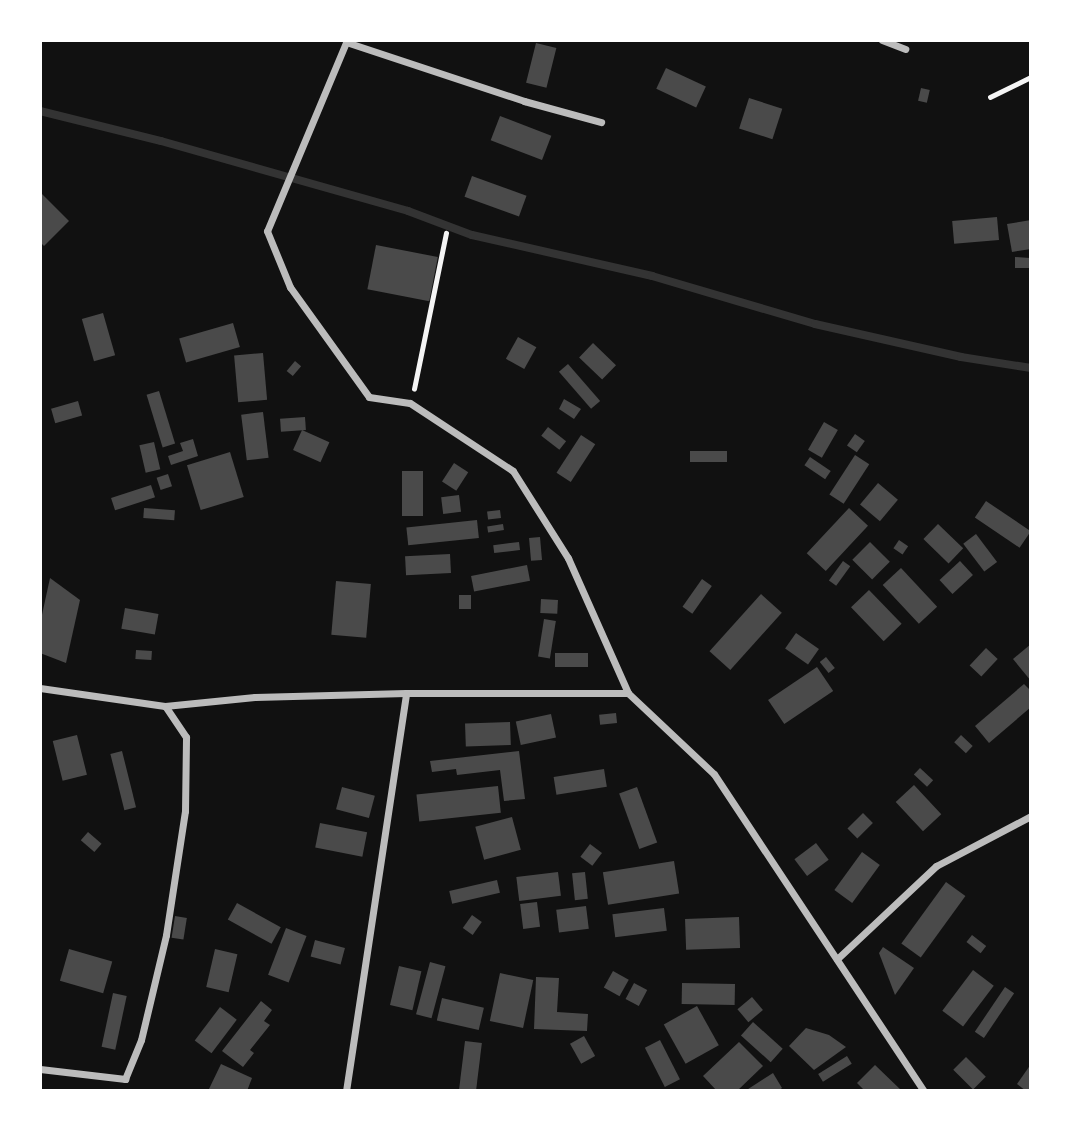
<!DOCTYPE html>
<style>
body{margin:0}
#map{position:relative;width:1071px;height:1131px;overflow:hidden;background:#111;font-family:Bitter,serif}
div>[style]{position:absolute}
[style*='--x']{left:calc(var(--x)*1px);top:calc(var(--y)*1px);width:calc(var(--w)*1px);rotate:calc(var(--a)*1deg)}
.stream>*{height:8px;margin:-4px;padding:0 4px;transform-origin:4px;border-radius:4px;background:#333}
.building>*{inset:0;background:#4a4a4a;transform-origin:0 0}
.path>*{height:4.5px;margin:-2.25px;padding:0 2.25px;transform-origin:2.25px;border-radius:2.25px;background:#f5f5f5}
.minor>*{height:7px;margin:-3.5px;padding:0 3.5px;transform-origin:3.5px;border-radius:3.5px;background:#bcbcbc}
span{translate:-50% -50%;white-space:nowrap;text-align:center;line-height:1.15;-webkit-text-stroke:7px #fff;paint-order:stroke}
.frame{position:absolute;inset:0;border:42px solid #fff;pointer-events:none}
</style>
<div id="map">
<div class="stream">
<div style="--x:40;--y:111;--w:125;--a:13.9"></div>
<div style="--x:161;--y:141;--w:257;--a:15.8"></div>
<div style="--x:408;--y:211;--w:68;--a:20.6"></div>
<div style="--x:472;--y:235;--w:185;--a:12.8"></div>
<div style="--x:652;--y:276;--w:170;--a:16.4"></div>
<div style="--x:815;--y:324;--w:150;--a:12.7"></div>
<div style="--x:961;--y:357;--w:71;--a:8.9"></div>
</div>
<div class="building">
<div style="left:536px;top:43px;width:21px;height:41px;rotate:14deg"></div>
<div style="left:666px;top:68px;width:44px;height:23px;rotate:25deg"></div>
<div style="left:921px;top:88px;width:9px;height:13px;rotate:13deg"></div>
<div style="left:749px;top:98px;width:35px;height:32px;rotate:18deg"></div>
<div style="left:500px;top:116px;width:55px;height:26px;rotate:21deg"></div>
<div style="left:472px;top:176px;width:58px;height:22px;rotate:20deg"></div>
<div style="clip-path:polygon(40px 192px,69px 221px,44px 246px,40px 242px)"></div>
<div style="left:997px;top:217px;width:23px;height:45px;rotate:85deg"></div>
<div style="clip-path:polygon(1031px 220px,1031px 249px,1012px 252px,1007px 224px)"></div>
<div style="left:376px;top:245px;width:63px;height:45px;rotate:11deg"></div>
<div style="clip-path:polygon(1015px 257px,1030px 258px,1029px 268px,1015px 268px)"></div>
<div style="left:103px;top:313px;width:44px;height:22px;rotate:74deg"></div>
<div style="left:233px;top:323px;width:25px;height:56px;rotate:74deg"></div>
<div style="left:518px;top:337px;width:21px;height:25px;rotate:29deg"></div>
<div style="left:593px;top:343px;width:32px;height:20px;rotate:44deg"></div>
<div style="left:263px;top:353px;width:47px;height:29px;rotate:85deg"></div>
<div style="left:295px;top:361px;width:8px;height:13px;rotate:40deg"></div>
<div style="left:568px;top:364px;width:49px;height:12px;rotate:49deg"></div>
<div style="left:159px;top:391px;width:55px;height:13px;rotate:73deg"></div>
<div style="clip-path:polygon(564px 399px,581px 409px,574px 419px,559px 409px)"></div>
<div style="left:78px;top:401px;width:15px;height:28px;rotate:74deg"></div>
<div style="left:263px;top:412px;width:46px;height:22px;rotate:83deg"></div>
<div style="left:305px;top:417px;width:13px;height:25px;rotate:86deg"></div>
<div style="left:824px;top:422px;width:16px;height:32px;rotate:30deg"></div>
<div style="left:548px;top:427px;width:23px;height:11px;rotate:38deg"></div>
<div style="left:302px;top:430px;width:30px;height:22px;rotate:24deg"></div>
<div style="left:855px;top:434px;width:12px;height:14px;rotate:35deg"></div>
<div style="left:581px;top:435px;width:17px;height:45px;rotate:33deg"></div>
<div style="clip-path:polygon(193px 439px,198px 456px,171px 465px,168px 456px,183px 451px,180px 443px)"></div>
<div style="left:154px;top:442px;width:28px;height:15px;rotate:77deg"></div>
<div style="left:690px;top:451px;width:37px;height:11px"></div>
<div style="left:230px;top:452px;width:47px;height:45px;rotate:73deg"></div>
<div style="left:855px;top:455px;width:17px;height:47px;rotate:33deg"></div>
<div style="left:810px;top:457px;width:25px;height:10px;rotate:34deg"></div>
<div style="left:454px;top:463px;width:17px;height:22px;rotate:33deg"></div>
<div style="left:402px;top:471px;width:21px;height:45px"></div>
<div style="left:168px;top:474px;width:13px;height:12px;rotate:72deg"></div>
<div style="left:878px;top:483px;width:26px;height:28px;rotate:40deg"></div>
<div style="left:151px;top:485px;width:13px;height:42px;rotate:72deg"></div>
<div style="left:459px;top:495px;width:17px;height:18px;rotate:83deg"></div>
<div style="left:986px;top:501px;width:54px;height:20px;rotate:34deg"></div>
<div style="left:144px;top:508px;width:31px;height:10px;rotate:4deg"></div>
<div style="left:849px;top:508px;width:26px;height:62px;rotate:43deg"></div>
<div style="left:500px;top:510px;width:8px;height:13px;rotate:83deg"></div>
<div style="left:477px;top:520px;width:18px;height:71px;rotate:84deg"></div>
<div style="left:503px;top:524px;width:6px;height:16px;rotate:81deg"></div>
<div style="left:938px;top:524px;width:35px;height:21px;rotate:44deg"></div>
<div style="left:976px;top:534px;width:35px;height:16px;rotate:53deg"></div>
<div style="left:540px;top:537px;width:23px;height:11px;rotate:85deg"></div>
<div style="left:899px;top:540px;width:11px;height:10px;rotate:34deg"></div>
<div style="left:519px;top:542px;width:8px;height:26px;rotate:83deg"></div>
<div style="left:870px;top:542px;width:28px;height:25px;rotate:45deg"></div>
<div style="left:450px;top:554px;width:19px;height:45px;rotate:87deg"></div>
<div style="left:843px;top:561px;width:9px;height:24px;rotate:36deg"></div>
<div style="left:960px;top:561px;width:19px;height:28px;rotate:47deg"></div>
<div style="left:527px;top:565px;width:16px;height:57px;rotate:79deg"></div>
<div style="left:901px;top:568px;width:53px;height:25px;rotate:47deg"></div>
<div style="clip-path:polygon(50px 578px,80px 600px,66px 663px,40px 653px,40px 624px)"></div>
<div style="left:702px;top:579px;width:12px;height:34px;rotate:35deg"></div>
<div style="left:336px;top:581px;width:35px;height:54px;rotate:5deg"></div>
<div style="left:869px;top:590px;width:47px;height:25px;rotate:46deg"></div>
<div style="left:761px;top:594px;width:28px;height:77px;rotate:42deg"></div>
<div style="left:459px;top:595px;width:12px;height:14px"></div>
<div style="left:541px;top:599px;width:17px;height:14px;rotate:3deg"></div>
<div style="left:125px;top:608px;width:34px;height:21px;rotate:10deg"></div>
<div style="left:544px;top:619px;width:12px;height:38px;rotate:9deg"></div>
<div style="left:796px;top:633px;width:28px;height:19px;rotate:35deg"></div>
<div style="clip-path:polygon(1031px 644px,1031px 681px,1013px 659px)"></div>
<div style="left:986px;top:648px;width:16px;height:24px;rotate:43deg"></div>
<div style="left:136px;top:650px;width:16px;height:9px;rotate:4deg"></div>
<div style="left:555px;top:653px;width:33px;height:14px"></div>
<div style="left:826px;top:657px;width:14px;height:8px;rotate:51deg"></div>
<div style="left:817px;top:667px;width:29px;height:59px;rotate:56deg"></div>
<div style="clip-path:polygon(1024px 684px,1031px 691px,1031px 707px,989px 743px,975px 726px)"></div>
<div style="left:616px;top:713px;width:10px;height:17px;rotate:84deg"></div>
<div style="left:551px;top:714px;width:24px;height:36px;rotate:78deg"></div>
<div style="left:510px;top:722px;width:23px;height:45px;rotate:88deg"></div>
<div style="left:77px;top:735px;width:41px;height:25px;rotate:76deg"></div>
<div style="left:961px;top:735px;width:16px;height:10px;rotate:43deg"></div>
<div style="left:122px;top:751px;width:58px;height:12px;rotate:76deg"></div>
<div style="clip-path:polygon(519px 751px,525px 799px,504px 801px,500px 770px,457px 775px,456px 769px,432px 772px,430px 761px)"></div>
<div style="left:920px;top:768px;width:18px;height:9px;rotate:43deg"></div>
<div style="left:604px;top:769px;width:18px;height:51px;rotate:81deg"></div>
<div style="left:914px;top:785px;width:40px;height:25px;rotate:47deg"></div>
<div style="left:498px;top:786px;width:27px;height:82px;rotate:84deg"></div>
<div style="left:342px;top:787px;width:34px;height:23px;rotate:15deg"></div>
<div style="left:637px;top:787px;width:59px;height:19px;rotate:70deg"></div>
<div style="left:863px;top:813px;width:14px;height:22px;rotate:45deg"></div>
<div style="left:512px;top:817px;width:34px;height:38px;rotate:75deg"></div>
<div style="left:320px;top:823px;width:48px;height:25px;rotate:11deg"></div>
<div style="left:88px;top:832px;width:18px;height:11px;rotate:41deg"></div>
<div style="left:816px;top:843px;width:21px;height:27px;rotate:53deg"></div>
<div style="left:590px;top:844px;width:15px;height:16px;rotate:37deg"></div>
<div style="left:862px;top:852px;width:22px;height:47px;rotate:36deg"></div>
<div style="left:674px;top:861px;width:33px;height:72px;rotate:81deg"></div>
<div style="left:558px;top:872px;width:24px;height:42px;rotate:83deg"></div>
<div style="left:585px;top:872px;width:27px;height:13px;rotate:84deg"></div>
<div style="left:497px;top:880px;width:13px;height:49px;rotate:77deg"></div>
<div style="left:946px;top:882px;width:24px;height:76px;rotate:36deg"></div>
<div style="left:537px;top:902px;width:25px;height:17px;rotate:83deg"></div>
<div style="left:237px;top:903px;width:50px;height:19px;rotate:29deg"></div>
<div style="left:586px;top:906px;width:23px;height:30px;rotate:83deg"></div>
<div style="left:664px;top:908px;width:23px;height:52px;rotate:83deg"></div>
<div style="left:472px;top:915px;width:12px;height:16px;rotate:35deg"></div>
<div style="left:175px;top:916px;width:12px;height:22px;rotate:9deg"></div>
<div style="left:739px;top:917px;width:31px;height:54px;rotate:88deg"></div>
<div style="left:286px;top:928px;width:22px;height:50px;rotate:21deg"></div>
<div style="left:972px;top:935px;width:18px;height:9px;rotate:38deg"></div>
<div style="left:315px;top:940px;width:31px;height:17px;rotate:15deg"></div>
<div style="clip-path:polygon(883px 947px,914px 968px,895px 995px,879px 953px)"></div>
<div style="left:69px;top:949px;width:45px;height:33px;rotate:16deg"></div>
<div style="left:215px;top:949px;width:23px;height:39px;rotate:13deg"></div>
<div style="left:430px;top:962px;width:16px;height:54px;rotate:15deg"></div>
<div style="left:399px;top:966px;width:23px;height:40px;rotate:13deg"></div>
<div style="left:973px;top:970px;width:26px;height:51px;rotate:37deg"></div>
<div style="left:613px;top:971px;width:18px;height:19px;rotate:29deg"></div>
<div style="left:500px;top:973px;width:34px;height:49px;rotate:12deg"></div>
<div style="clip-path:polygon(536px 977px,559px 978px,557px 1012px,588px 1014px,587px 1031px,534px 1029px)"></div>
<div style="left:634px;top:983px;width:15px;height:18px;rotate:28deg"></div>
<div style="left:682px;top:983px;width:53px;height:21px;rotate:1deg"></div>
<div style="left:1005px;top:987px;width:11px;height:54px;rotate:34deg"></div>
<div style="left:113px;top:993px;width:14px;height:55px;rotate:12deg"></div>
<div style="left:752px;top:997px;width:17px;height:19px;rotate:50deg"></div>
<div style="left:442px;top:998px;width:43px;height:23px;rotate:13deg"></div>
<div style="clip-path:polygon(261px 1001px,272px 1010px,264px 1021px,270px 1025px,250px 1050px,254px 1053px,243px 1067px,222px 1051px)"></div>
<div style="left:697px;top:1006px;width:45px;height:38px;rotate:61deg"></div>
<div style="left:220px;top:1007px;width:21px;height:42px;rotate:37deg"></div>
<div style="left:753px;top:1022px;width:40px;height:18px;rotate:42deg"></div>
<div style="clip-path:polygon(806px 1028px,829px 1035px,846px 1047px,814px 1070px,789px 1046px)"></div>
<div style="left:584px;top:1036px;width:23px;height:16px;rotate:61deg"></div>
<div style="left:660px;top:1040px;width:44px;height:17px;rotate:63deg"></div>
<div style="left:465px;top:1041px;width:17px;height:50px;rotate:7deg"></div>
<div style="clip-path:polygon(739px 1042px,763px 1066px,737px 1091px,717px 1091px,703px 1076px)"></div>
<div style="left:847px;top:1056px;width:9px;height:34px;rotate:58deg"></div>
<div style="left:966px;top:1057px;width:28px;height:18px;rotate:45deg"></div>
<div style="clip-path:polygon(221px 1064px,252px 1078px,247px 1091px,208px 1091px)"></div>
<div style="clip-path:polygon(1031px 1064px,1031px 1091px,1026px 1091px,1017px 1084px)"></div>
<div style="clip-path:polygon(875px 1065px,902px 1091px,865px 1091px,857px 1083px)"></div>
<div style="clip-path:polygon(773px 1073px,782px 1088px,778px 1091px,745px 1091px)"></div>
</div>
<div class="path">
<div style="--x:990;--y:97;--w:46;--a:-26"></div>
<div style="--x:414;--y:389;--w:159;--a:-78.4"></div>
</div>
<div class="minor">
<div style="--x:347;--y:40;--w:207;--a:112.7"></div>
<div style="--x:267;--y:231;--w:61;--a:67.7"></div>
<div style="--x:290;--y:287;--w:135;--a:54.3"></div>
<div style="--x:369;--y:397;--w:41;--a:8.3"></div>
<div style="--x:410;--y:403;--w:123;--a:33.4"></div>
<div style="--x:513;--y:471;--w:103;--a:57.7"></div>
<div style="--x:568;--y:558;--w:148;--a:66"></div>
<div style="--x:628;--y:693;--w:118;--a:43.3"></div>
<div style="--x:714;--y:774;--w:380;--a:56.5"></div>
<div style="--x:882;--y:40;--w:25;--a:21"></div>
<div style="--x:346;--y:42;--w:188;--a:18.3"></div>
<div style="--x:524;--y:101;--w:80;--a:15.3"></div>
<div style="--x:40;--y:688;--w:126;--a:8.2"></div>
<div style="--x:165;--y:706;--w:90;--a:-5.7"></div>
<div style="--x:255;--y:697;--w:151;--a:-1.5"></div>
<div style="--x:406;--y:693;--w:222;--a:0"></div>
<div style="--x:837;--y:959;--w:136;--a:-43.2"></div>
<div style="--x:936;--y:866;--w:107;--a:-27.8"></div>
<div style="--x:40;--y:1069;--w:86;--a:6.7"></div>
<div style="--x:125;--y:1079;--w:42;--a:-67.7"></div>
<div style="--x:141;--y:1040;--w:108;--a:-76.6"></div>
<div style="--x:166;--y:935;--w:125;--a:-81.3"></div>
<div style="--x:185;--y:811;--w:74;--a:-89.2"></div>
<div style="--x:186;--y:737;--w:37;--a:-124"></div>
<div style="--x:346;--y:1091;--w:402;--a:-81.4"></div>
</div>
<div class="frame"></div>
</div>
